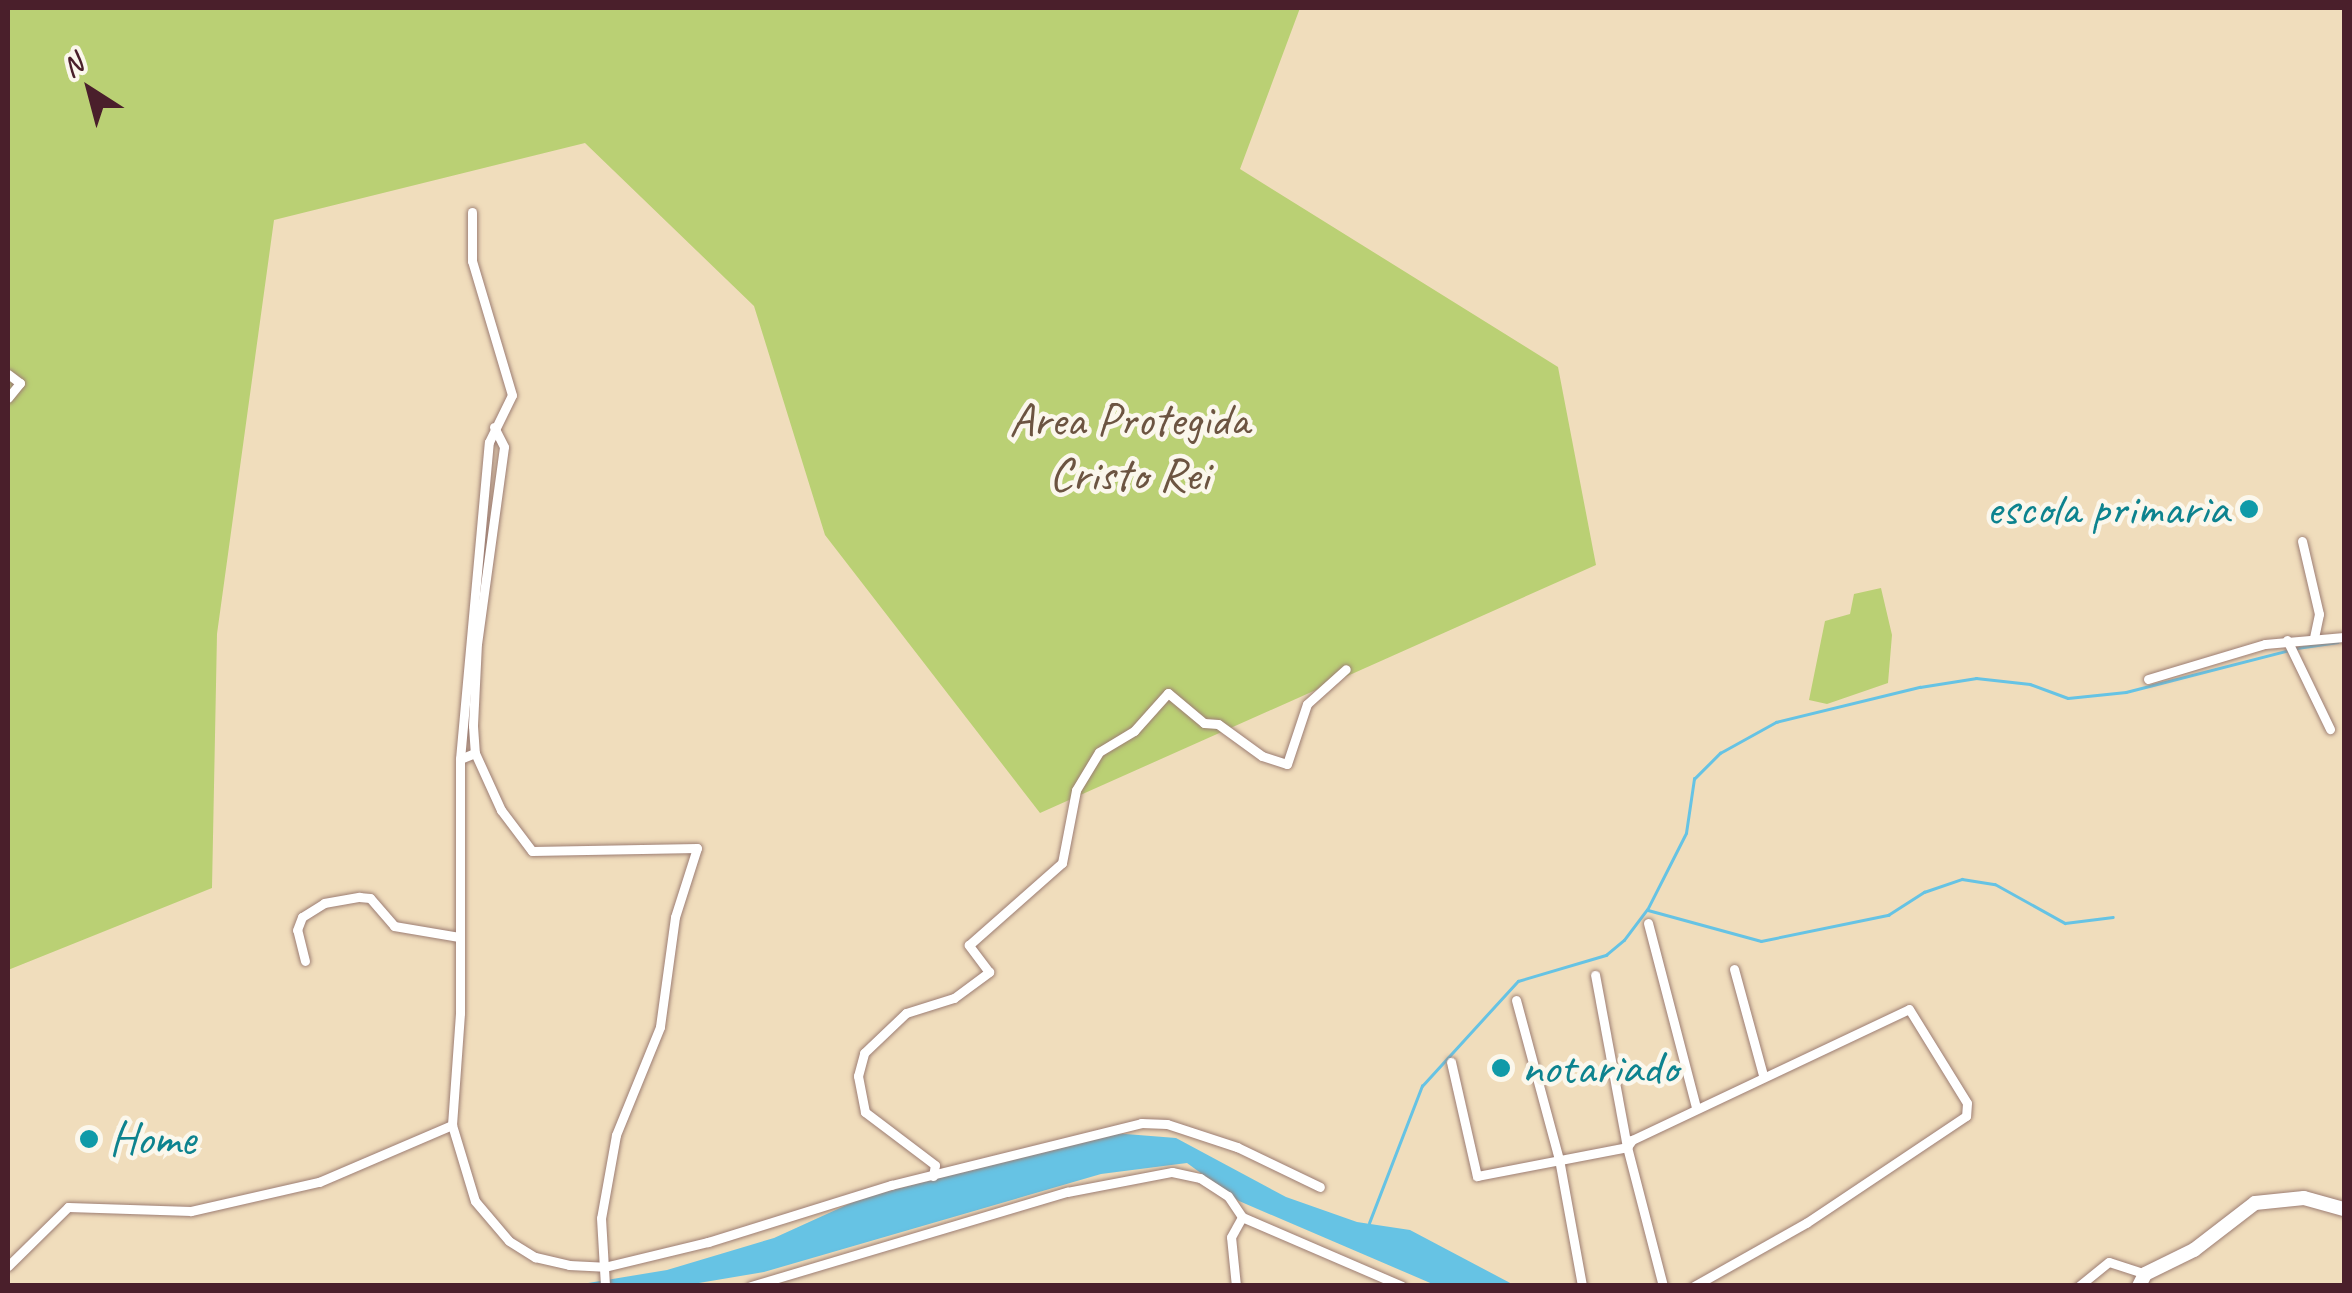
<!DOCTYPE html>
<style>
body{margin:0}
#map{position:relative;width:2352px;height:1293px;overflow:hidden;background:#f0ddbc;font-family:Caveat,sans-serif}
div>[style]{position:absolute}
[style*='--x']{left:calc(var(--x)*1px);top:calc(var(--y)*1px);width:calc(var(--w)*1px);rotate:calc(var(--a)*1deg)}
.green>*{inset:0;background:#bad074}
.water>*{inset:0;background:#66c3e4}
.stream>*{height:2.5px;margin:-1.25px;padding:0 1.25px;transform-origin:1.25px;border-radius:1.25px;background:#66c3e4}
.roads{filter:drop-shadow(0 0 2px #9d7e74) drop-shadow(0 0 2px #9d7e74)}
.street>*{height:9px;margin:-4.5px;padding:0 4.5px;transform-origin:4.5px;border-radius:4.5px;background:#fff}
.primary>*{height:14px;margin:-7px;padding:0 7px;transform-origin:7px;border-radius:7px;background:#fff}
.dots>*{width:28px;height:28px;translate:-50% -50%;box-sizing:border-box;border:5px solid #fbf7ec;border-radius:50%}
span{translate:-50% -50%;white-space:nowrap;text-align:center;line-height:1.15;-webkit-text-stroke:9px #fbf7ec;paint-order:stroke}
.park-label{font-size:48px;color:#6c5441}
.culture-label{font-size:48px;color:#0d838f}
.right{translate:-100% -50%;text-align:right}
.left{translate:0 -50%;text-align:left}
.frame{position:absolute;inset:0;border:10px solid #4a1f2b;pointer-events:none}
.north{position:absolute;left:40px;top:40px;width:100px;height:100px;-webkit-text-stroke:8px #fbf7ec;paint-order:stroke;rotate:324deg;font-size:28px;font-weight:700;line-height:40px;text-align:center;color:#4a1f2b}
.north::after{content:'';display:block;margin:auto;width:35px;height:45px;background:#4a1f2b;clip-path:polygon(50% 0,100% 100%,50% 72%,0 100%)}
</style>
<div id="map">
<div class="green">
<div style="clip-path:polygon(8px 8px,1300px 8px,1240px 169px,1558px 367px,1596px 565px,1040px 813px,825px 535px,754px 306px,585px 143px,274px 220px,217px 634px,212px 888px,8px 970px)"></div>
<div style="clip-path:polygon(1881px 588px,1892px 635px,1888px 683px,1827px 704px,1809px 700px,1825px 621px,1850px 614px,1854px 594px)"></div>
</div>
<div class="water">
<div style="clip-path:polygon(1113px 1133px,1176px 1138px,1286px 1197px,1357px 1222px,1410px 1230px,1514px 1285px,1435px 1285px,1239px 1201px,1187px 1163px,1101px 1174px,764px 1272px,687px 1285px,570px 1286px,667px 1270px,774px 1238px,862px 1198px)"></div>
</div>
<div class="stream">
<div style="--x:2297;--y:648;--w:41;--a:-8.3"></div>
<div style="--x:1648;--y:910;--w:117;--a:15.3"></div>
<div style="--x:1761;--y:941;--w:130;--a:-11.6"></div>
<div style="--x:1888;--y:915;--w:43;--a:-32.6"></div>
<div style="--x:1924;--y:892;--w:40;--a:-18.9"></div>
<div style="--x:1962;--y:879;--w:33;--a:9"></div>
<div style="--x:1995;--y:884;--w:80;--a:29.1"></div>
<div style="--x:2065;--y:923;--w:48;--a:-7.1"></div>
<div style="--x:1369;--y:1223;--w:147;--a:-68.9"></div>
<div style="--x:1422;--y:1086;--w:142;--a:-47.6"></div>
<div style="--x:1518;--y:981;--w:92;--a:-16.5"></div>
<div style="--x:1606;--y:955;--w:23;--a:-40"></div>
<div style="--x:1624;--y:940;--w:38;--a:-53"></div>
<div style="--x:1647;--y:910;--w:86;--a:-63.1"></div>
<div style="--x:1686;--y:833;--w:55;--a:-81.6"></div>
<div style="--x:1694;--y:779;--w:37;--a:-45"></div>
<div style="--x:1720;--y:753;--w:64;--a:-29"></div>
<div style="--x:1776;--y:722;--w:148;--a:-13.7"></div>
<div style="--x:1920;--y:687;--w:57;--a:-9.1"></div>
<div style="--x:1976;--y:678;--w:54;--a:6.3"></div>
<div style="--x:2030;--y:684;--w:40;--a:20.2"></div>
<div style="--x:2068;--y:698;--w:58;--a:-5.9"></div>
<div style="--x:2126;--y:692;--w:168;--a:-14.4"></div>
</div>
<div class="roads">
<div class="street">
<div style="--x:8;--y:374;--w:15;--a:37"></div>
<div style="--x:20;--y:383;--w:19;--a:129"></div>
<div style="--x:494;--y:427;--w:22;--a:63"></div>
<div style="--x:504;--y:447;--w:198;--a:97.8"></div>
<div style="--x:477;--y:643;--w:83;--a:92.8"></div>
<div style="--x:473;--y:726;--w:27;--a:86"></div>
<div style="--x:475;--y:753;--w:63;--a:65.5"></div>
<div style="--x:501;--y:810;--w:51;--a:52.9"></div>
<div style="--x:532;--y:851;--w:165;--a:-1"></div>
<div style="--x:697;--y:848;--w:72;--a:107.7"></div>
<div style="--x:675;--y:917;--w:111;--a:97.8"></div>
<div style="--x:660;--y:1027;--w:117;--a:112.2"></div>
<div style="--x:616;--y:1135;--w:84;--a:100.2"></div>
<div style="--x:601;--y:1218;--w:68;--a:86.6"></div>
<div style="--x:2302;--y:541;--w:75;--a:76.9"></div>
<div style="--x:2319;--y:614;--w:25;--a:102"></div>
<div style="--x:2287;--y:640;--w:99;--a:64.2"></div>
<div style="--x:2148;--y:679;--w:122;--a:-16.7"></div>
<div style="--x:2265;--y:644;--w:79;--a:-5.1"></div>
<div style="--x:460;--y:759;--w:318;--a:-84.8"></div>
<div style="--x:489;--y:442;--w:52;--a:-63.9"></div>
<div style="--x:512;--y:395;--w:140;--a:-106.6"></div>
<div style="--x:472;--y:261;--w:49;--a:-90"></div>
<div style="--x:1648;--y:923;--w:190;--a:75.4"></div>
<div style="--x:305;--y:961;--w:32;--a:-104"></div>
<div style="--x:297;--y:930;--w:14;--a:-69"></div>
<div style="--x:302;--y:917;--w:26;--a:-32"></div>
<div style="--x:324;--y:903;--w:36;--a:-10"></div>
<div style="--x:359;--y:897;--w:11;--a:5"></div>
<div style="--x:370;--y:898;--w:37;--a:49"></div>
<div style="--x:394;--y:926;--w:66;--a:9.6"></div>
<div style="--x:1734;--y:969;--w:110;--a:74.7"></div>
<div style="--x:1516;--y:1000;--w:165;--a:74.9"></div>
<div style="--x:1559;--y:1159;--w:129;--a:79.7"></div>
<div style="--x:1451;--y:1062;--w:117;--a:77.2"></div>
<div style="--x:1477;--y:1176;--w:153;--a:-10.9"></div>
<div style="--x:1627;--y:1147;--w:175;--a:-100.5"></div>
<div style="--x:452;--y:1125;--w:112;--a:-85.9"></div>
<div style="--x:460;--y:1013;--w:254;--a:-90"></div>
<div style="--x:460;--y:759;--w:16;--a:-22"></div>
<div style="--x:933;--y:1176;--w:11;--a:-80"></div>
<div style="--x:935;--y:1165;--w:88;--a:-142.9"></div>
<div style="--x:865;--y:1112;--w:37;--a:-101"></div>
<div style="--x:858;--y:1076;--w:24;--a:-75"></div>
<div style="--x:864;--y:1053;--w:58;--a:-43.6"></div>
<div style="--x:906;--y:1013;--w:50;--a:-17.4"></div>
<div style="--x:954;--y:998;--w:44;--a:-36.6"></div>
<div style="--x:989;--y:972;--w:34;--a:-127"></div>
<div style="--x:969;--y:945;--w:124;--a:-41.4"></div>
<div style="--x:1062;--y:863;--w:74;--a:-79.1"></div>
<div style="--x:1076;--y:790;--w:44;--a:-58.8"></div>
<div style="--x:1099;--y:752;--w:41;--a:-31"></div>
<div style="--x:1134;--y:731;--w:51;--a:-48.2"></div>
<div style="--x:1168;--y:693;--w:47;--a:39.8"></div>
<div style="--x:1204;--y:723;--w:14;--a:4"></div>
<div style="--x:1218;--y:724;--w:54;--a:36"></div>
<div style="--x:1262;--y:756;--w:26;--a:18"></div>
<div style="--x:1287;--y:764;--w:63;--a:-71.6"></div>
<div style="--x:1307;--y:704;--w:52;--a:-41.9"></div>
<div style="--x:8;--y:1266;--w:84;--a:-44.5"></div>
<div style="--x:68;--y:1207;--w:123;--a:1.9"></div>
<div style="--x:191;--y:1211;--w:131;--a:-12.8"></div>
<div style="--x:319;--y:1182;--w:145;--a:-23.2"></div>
<div style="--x:452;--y:1125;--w:79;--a:73.2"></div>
<div style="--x:475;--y:1201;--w:52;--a:49.6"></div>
<div style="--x:509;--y:1241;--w:31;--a:32"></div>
<div style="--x:535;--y:1257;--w:35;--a:13"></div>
<div style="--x:569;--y:1265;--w:35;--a:3"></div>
<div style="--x:604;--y:1267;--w:107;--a:-13.5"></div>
<div style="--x:708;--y:1242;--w:192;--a:-17.3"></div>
<div style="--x:891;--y:1185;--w:258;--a:-13.9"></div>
<div style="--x:1141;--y:1123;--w:26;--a:2"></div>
<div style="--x:1167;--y:1124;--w:74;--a:18.2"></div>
<div style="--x:1237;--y:1147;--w:92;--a:25.7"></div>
<div style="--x:751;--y:1286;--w:330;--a:-16.6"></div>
<div style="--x:1067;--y:1192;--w:107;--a:-10.8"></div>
<div style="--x:1172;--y:1172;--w:29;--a:12"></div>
<div style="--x:1200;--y:1178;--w:33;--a:33"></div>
<div style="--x:1228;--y:1196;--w:25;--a:56"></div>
<div style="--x:1242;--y:1217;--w:174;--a:23.3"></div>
<div style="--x:1236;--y:1286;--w:49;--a:-95.8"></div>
<div style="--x:1231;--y:1237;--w:23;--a:-61"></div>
<div style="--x:1663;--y:1286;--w:144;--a:-104.5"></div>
<div style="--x:1627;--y:1147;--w:9;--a:-54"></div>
<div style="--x:1632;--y:1140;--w:306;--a:-25.3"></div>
<div style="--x:1909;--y:1009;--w:110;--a:58.3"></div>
<div style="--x:1967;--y:1103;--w:13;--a:94"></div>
<div style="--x:1966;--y:1116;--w:192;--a:146.2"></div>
<div style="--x:1806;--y:1223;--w:129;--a:150.6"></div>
<div style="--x:2079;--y:1286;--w:38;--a:-39"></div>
<div style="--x:2109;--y:1262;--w:38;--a:18"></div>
</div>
<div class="primary">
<div style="--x:2139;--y:1286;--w:13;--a:-63"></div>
<div style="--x:2145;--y:1274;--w:55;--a:-26.1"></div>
<div style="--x:2194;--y:1250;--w:77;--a:-37.6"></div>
<div style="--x:2255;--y:1203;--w:49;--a:-5.8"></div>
<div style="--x:2304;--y:1198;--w:41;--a:15.4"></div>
</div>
</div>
<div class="dots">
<div style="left:2249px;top:509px;background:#0f9aa8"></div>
<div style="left:1501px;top:1068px;background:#0f9aa8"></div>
<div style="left:89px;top:1139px;background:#0f9aa8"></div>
</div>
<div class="park-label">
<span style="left:1129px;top:447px">Area Protegida<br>Cristo Rei</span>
</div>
<div class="culture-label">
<span class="right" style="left:2229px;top:509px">escola primaria</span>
<span class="left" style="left:1521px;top:1068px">notariado</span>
<span class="left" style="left:109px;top:1139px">Home</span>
</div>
<div class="frame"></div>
<div class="north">N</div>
</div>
